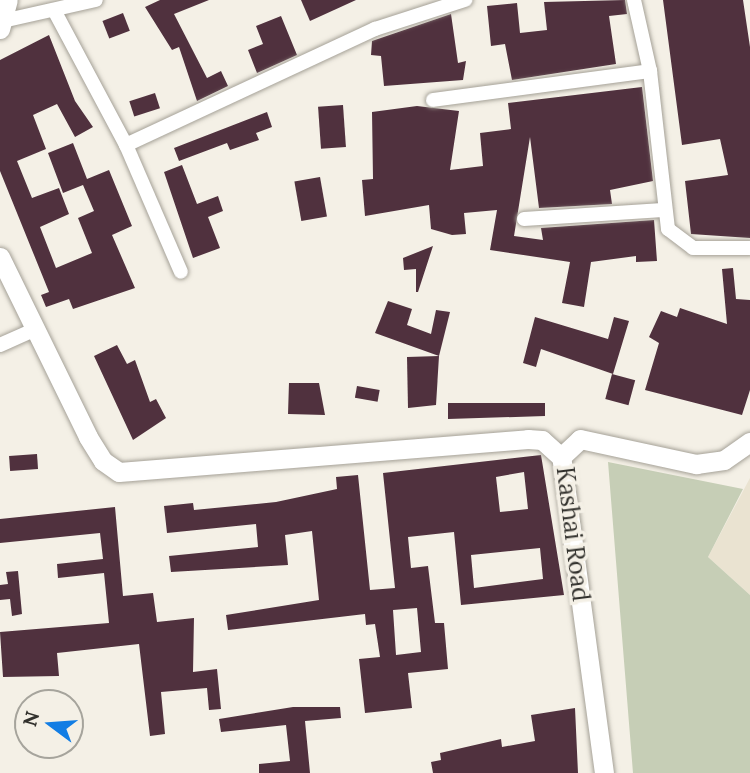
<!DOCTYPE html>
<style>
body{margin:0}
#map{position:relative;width:750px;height:773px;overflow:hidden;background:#f4f0e6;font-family:Lora,serif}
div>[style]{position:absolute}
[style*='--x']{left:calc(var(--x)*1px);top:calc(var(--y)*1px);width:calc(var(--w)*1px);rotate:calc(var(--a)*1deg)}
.built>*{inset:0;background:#eae3d1}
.green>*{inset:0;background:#c6ceb6}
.building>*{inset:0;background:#50313e;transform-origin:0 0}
.roads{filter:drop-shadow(0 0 2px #a5a197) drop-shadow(0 0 2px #a5a197)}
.minor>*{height:14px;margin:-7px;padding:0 7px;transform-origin:7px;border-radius:7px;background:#fff}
.tertiary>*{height:19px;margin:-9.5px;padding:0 9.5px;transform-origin:9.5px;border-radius:9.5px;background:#fff}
span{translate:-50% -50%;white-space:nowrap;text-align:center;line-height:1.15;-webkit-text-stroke:7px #f4f0e6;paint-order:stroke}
.street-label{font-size:24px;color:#32312d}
.north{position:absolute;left:14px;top:689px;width:70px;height:70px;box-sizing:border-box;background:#f4f0e6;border:2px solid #a6a49c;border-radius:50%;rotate:286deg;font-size:19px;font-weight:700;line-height:28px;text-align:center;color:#32312d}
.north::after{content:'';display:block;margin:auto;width:24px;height:32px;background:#127de4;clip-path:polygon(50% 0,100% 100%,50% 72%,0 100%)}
</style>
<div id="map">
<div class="built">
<div style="clip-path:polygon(750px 478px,750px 595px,708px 557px)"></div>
</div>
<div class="green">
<div style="clip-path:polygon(608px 462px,743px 489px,708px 557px,750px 595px,750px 773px,633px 773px)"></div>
</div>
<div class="building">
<div style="clip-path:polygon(160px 0,209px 0,174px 14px,207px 78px,221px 71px,228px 86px,197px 101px,179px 47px,172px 50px,145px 7px)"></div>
<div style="clip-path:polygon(301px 0,356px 0,310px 21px)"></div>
<div style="clip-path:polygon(625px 0,627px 14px,609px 16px,616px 64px,512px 80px,505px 44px,491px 46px,487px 6px,517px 3px,520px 33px,547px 30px,544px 2px)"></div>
<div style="clip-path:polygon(663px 0,743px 0,750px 47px,750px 238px,691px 234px,685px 181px,728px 175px,720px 139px,682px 145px)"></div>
<div style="left:123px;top:13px;width:19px;height:22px;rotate:69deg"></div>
<div style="clip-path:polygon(451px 14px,458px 63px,466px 61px,463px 80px,384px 86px,381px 56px,371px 55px,372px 41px)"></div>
<div style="clip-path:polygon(281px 16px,297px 55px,257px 73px,248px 50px,263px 44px,256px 26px)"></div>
<div style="clip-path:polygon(49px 35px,75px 101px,93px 127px,75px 137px,57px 104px,33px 115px,46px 149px,17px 161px,32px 198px,59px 188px,69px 214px,40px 227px,56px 268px,92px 253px,78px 218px,94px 211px,83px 185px,63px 193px,48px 153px,73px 143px,87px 179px,109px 170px,132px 226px,112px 235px,135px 288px,73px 309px,69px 299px,46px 307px,41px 295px,49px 292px,0 171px,0 60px)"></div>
<div style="clip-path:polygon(642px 87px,653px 181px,610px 190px,612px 204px,539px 208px,530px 137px,514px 236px,543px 240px,541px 228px,654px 220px,657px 261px,636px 262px,636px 256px,591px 262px,584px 307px,562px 303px,570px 262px,490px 250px,497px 210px,464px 213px,466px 234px,452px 235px,431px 229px,429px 205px,365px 216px,362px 180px,373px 179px,372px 112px,417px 106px,459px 111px,450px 170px,483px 166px,480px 133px,511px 129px,508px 103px)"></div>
<div style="left:155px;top:93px;width:16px;height:27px;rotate:72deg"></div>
<div style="left:343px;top:105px;width:42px;height:25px;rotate:86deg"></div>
<div style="clip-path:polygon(267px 112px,272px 127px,256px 133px,259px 140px,230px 150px,227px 143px,179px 161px,174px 148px)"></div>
<div style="clip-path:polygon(182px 165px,197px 204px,218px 196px,223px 211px,208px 217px,220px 248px,193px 258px,164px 172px)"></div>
<div style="left:320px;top:177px;width:40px;height:26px;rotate:80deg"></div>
<div style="clip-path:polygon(433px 246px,418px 292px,416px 292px,416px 269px,404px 270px,403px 258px)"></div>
<div style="clip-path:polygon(733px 268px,736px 299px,750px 300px,750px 390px,742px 415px,645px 390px,659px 343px,649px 337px,661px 311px,677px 317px,680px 308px,727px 324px,722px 269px)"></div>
<div style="clip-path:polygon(388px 301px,412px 309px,407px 325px,431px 334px,436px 310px,450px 312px,439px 356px,375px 333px)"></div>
<div style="clip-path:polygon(535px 317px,608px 339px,614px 317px,629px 321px,613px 374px,541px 349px,536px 367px,523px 363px)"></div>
<div style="clip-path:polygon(117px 345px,127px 364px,135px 360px,150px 402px,156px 399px,166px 418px,133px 440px,94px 356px)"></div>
<div style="clip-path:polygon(439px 356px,436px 405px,408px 408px,407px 357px)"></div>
<div style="left:612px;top:374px;width:24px;height:26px;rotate:15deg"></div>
<div style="clip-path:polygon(289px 383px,319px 383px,325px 415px,288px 414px)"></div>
<div style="left:357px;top:386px;width:23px;height:12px;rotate:10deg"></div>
<div style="clip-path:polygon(448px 403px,545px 403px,545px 416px,448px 419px)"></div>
<div style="left:37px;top:454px;width:15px;height:28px;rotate:86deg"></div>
<div style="clip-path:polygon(evenodd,541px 455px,564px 595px,461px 605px,454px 532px,408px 537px,411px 568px,428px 566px,435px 623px,444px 623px,448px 669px,408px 673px,412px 708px,365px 713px,359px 659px,380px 657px,375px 624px,366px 625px,365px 614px,228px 630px,226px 615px,319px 600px,312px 531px,285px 535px,288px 565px,171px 572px,169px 556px,258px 547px,256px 524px,167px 533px,164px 506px,193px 503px,194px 510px,276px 502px,337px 489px,336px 477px,358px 475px,370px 590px,395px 588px,383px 473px,541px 455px,524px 472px,528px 509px,500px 512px,496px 477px,524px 472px,541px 455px,540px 548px,543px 579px,474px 588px,471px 555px,540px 548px,541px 455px,417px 608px,421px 652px,396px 655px,393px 610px,417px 608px)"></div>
<div style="clip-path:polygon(115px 507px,123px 596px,153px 593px,157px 622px,194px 618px,193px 672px,217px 669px,221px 709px,209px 710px,207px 688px,161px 692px,165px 734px,150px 736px,139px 644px,57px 653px,59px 676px,3px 677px,0 632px,109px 623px,104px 573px,58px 578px,57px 564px,103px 559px,100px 533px,0 543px,0 519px)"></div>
<div style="clip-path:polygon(18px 571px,22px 614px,12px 616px,10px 599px,0 600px,0 585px,8px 584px,6px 572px)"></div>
<div style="clip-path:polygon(293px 707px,340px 707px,341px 718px,305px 721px,310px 773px,259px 773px,259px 764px,290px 761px,286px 725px,221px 732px,219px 719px)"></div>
<div style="clip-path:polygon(575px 708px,578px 773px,433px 773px,431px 762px,441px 760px,440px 753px,501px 739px,502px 747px,535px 741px,531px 715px)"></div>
</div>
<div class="roads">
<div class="minor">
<div style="--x:634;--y:0;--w:73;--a:77.3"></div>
<div style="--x:650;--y:71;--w:159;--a:83.5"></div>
<div style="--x:668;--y:229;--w:31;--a:37"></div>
<div style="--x:693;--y:248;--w:57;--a:0"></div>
<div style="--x:55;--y:12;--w:151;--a:61.9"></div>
<div style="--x:126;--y:145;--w:138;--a:66.6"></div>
<div style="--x:7;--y:20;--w:91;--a:-12.7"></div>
<div style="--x:433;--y:100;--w:219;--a:-7.6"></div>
<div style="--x:126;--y:145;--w:275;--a:-25"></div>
<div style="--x:375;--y:29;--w:95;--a:-17.9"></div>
<div style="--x:524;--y:219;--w:139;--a:-3.7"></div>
<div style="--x:0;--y:345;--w:39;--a:-24"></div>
</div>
<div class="tertiary">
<div style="--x:0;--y:29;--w:30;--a:-75"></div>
<div style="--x:0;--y:257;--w:200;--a:63.9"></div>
<div style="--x:88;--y:437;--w:28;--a:58"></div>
<div style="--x:103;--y:461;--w:19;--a:35"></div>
<div style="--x:119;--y:472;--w:410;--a:-4.6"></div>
<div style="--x:528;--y:439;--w:14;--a:4"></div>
<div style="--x:542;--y:440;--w:25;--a:42"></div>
<div style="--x:604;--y:773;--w:319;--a:-97.7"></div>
<div style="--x:561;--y:457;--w:26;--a:-43"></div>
<div style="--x:580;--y:439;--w:119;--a:12.2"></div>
<div style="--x:696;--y:464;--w:28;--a:-8"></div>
<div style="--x:724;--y:460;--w:32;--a:-35"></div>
</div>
</div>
<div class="street-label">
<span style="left:573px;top:534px;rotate:83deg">Kashai Road</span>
</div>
<div class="north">N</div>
</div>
